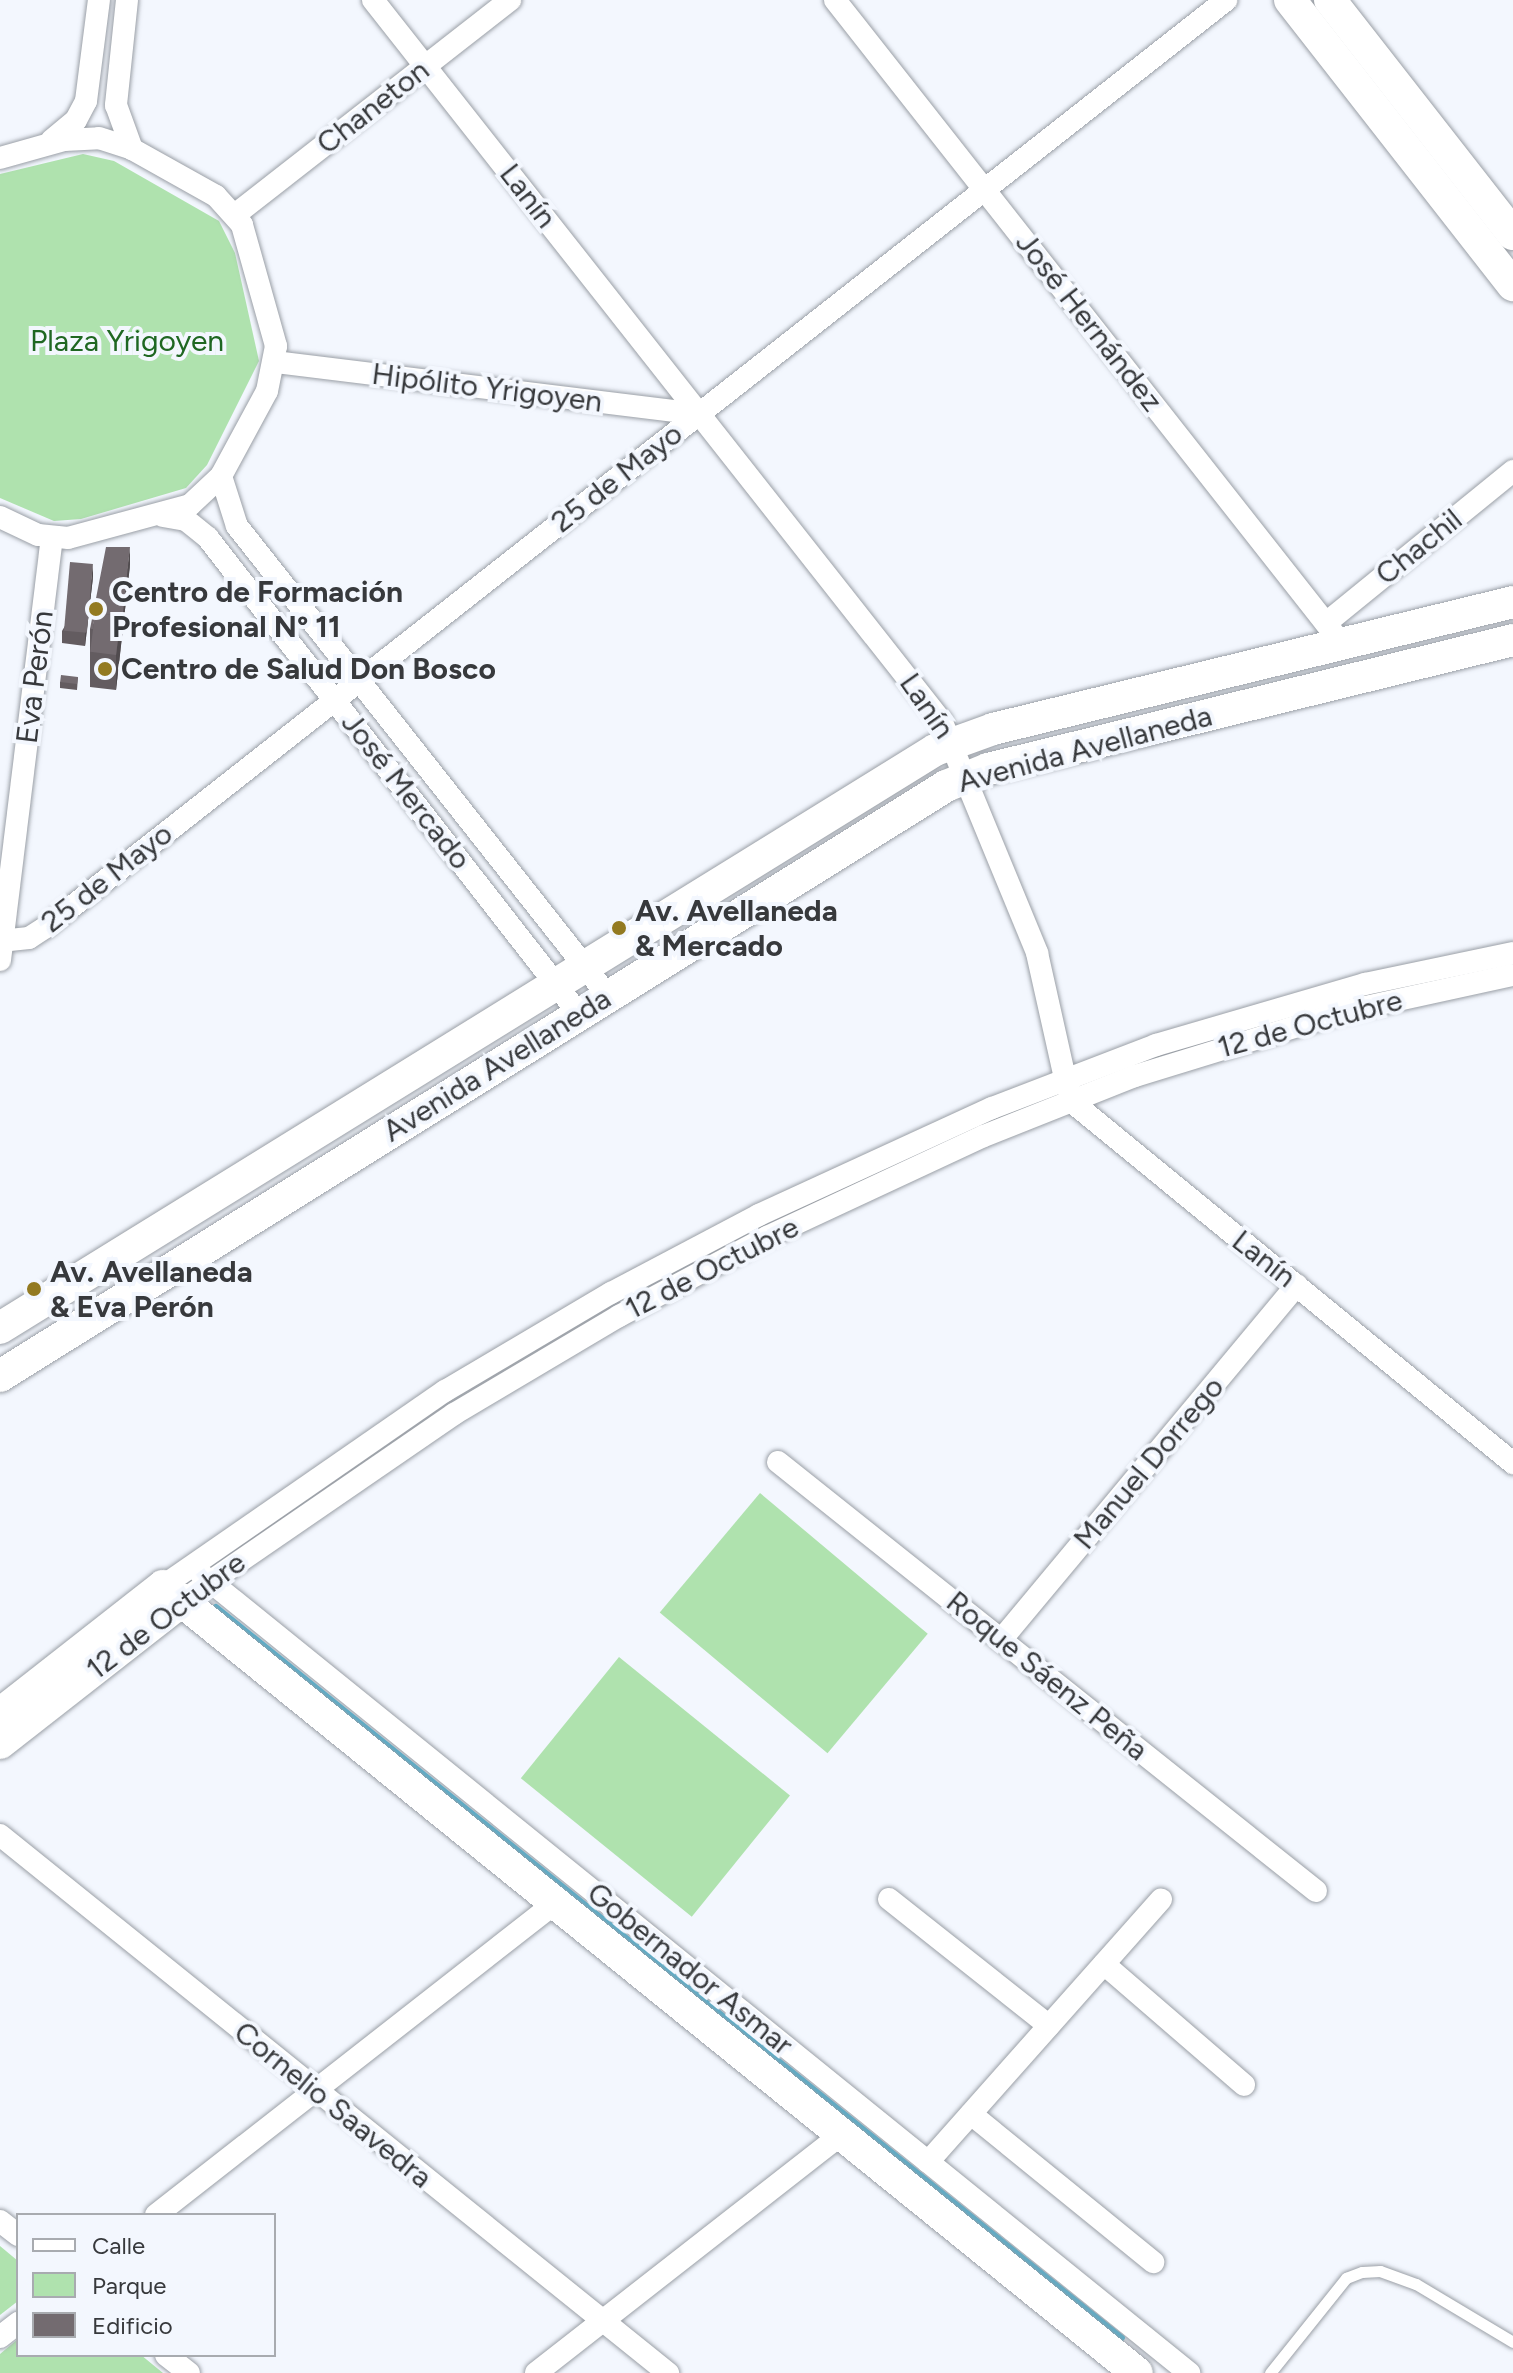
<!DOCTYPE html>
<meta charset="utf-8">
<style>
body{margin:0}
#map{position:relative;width:1513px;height:2373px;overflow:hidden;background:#f3f7fe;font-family:Figtree,sans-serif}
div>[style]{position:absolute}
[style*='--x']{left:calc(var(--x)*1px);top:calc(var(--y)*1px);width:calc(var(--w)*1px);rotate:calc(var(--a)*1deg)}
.green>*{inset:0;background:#afe2ae;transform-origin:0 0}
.stream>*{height:6px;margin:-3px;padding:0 3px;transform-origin:3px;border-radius:3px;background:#2db6e0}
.roads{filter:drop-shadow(0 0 2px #9a9fa6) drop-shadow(0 0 2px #9a9fa6)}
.lane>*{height:11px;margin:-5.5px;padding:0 5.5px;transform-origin:5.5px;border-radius:5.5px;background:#fff}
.street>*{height:22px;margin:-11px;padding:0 11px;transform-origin:11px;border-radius:11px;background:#fff}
.secondary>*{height:32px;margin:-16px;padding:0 16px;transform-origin:16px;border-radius:16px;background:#fff}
.wall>*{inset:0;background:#635c60}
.shaded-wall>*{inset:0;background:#504b4e}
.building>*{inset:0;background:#736b70;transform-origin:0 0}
.dots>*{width:22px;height:22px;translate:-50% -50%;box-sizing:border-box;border:4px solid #f3f7fe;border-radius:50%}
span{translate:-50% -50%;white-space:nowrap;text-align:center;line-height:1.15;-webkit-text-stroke:8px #f3f7fe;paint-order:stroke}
.street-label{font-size:30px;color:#37393c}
.park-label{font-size:30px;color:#1f6722}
.poi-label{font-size:30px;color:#37393c;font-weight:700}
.left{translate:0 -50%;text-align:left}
.legend{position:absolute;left:16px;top:2213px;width:260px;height:144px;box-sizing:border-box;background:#f3f7fe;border:2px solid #a8abb0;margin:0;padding:10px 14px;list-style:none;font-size:24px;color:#37393c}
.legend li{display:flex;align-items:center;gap:16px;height:40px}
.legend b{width:40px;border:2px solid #a8abb0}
</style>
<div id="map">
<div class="green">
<div style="clip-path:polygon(83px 154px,114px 161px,219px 221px,235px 253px,259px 361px,207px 465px,186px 488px,81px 519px,54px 521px,0 498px,0 174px)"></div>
<div style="left:760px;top:1493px;width:219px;height:156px;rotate:40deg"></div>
<div style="left:619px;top:1657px;width:220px;height:156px;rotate:39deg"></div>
<div style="clip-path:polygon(0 2246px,18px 2261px,18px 2301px,0 2315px)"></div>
<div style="clip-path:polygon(18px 2339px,18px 2355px,141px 2355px,163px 2373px,0 2373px,0 2354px)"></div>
</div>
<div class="stream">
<div style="--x:216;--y:1607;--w:1164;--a:38.9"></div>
</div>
<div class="roads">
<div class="lane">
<div style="--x:1270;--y:2373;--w:122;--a:-51.3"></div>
<div style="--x:1346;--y:2278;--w:17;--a:-21"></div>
<div style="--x:1362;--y:2272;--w:18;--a:-3"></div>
<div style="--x:1380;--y:2271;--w:38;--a:20"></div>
<div style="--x:1416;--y:2284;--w:113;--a:30.9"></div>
</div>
<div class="street">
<div style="--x:127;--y:0;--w:106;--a:96"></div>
<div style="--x:116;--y:105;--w:47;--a:70"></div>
<div style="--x:373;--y:0;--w:919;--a:51.76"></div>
<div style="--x:942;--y:722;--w:250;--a:67.6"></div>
<div style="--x:1037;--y:953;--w:137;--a:77.4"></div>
<div style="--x:1067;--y:1087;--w:21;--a:62"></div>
<div style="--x:1077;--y:1106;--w:564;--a:39.31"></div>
<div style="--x:835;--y:0;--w:820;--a:51.79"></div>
<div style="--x:52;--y:140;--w:31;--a:-40"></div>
<div style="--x:76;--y:120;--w:21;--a:-62"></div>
<div style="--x:86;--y:101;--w:102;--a:-82.7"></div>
<div style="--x:0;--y:158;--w:66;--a:-15.7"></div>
<div style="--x:64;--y:140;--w:35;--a:-3"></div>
<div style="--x:99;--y:138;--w:35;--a:18"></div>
<div style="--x:132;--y:149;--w:96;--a:29.2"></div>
<div style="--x:216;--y:196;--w:39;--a:48"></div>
<div style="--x:242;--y:225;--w:126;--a:74.3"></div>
<div style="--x:276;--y:346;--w:46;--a:101.3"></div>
<div style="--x:267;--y:391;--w:97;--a:118.4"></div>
<div style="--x:221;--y:476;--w:42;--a:136.9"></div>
<div style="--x:190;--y:505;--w:126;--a:164.9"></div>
<div style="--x:68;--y:538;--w:30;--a:-174"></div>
<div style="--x:38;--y:535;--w:42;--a:-154.7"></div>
<div style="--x:236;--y:214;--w:348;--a:-38"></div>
<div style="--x:275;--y:362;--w:427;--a:7"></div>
<div style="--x:221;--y:476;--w:52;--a:72.3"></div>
<div style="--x:237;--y:526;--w:599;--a:51.71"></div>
<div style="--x:163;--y:516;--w:23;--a:10"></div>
<div style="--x:186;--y:520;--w:28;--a:39"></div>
<div style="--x:208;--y:538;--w:604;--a:52.07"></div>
<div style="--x:1326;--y:623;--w:241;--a:-39.1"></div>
<div style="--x:0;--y:941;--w:29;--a:-6"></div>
<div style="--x:29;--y:938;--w:20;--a:-33"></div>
<div style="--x:46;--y:927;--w:1501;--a:-38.15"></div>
<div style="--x:0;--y:960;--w:426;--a:-83"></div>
<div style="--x:778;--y:1462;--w:688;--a:38.57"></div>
<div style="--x:201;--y:1574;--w:1271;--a:38.96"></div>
<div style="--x:163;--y:1586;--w:343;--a:-34.7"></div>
<div style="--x:445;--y:1391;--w:193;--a:-30.6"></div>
<div style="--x:611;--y:1293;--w:167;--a:-27.8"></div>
<div style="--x:759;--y:1215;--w:256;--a:-24.7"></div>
<div style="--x:992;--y:1108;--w:176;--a:-21"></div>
<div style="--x:1156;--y:1045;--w:218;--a:-16.3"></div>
<div style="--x:1365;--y:984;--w:151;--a:-11.8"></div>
<div style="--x:182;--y:1601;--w:330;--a:-34.5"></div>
<div style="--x:454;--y:1414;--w:192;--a:-30.7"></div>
<div style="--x:619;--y:1316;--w:168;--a:-28.1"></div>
<div style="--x:767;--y:1237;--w:239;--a:-25"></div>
<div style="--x:984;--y:1136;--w:162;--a:-21.7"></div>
<div style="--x:1135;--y:1076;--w:218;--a:-17.1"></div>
<div style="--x:1343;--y:1012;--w:174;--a:-12.3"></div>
<div style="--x:1001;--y:1640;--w:462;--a:-50.2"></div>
<div style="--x:0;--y:1835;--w:858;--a:38.85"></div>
<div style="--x:889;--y:1899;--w:204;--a:38.4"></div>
<div style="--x:1104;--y:1964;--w:185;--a:40.8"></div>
<div style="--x:971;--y:2114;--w:235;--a:39.1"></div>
<div style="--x:928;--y:2162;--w:351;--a:-48.4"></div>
<div style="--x:156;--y:2215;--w:507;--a:-38.02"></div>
<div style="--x:0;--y:2221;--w:23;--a:38"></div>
<div style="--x:0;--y:2337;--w:23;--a:-38"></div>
<div style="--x:166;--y:2355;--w:29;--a:38"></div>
<div style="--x:536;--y:2373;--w:388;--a:-38"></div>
</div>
<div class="secondary">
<div style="--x:1290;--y:0;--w:362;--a:52"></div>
<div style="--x:1330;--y:0;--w:297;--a:52"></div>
<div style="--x:0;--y:1328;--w:1099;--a:-31.72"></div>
<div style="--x:935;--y:750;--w:62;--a:-19.9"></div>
<div style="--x:993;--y:729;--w:535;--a:-13.72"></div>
<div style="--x:0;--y:1376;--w:1115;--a:-31.95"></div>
<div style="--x:946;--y:786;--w:45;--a:-22"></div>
<div style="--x:988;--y:769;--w:541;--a:-13.8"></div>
<div style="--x:0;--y:1714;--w:207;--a:-38.1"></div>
<div style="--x:163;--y:1586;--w:1252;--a:38.94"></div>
<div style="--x:0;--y:1743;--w:231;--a:-38"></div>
</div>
</div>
<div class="wall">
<div style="clip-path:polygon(130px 565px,116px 690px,90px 687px,90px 629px)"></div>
<div style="clip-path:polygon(93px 577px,85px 646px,62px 643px,62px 631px)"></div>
<div style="clip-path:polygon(78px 677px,77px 690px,60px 688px,60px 682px)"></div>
</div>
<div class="shaded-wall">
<div style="clip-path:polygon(130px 547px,130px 565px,116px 690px,116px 655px)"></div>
<div style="clip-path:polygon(93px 564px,93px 577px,85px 646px,85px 634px)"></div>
</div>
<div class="building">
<div style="clip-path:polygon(106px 547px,130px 547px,121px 632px,121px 616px,95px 613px,93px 629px,90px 629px)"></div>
<div style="left:70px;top:562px;width:23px;height:69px;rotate:5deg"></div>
<div style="left:95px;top:613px;width:26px;height:39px;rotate:7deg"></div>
<div style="left:61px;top:675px;width:17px;height:7px;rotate:7deg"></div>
</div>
<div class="dots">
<div style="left:96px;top:609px;background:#937a21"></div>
<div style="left:105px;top:669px;background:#937a21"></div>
<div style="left:619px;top:928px;background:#937a21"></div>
<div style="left:34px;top:1289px;background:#937a21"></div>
</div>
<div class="street-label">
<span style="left:373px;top:107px;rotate:-38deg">Chaneton</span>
<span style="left:528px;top:196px;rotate:52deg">Lanín</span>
<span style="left:1089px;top:322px;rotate:52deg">José Hernández</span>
<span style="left:487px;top:388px;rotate:7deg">Hipólito Yrigoyen</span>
<span style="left:617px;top:478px;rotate:-38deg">25 de Mayo</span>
<span style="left:1419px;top:547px;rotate:-39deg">Chachil</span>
<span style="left:35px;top:677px;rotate:-83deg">Eva Perón</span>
<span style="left:927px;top:706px;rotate:55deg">Lanín</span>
<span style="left:1085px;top:749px;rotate:-15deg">Avenida Avellaneda</span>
<span style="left:406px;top:791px;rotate:52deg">José Mercado</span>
<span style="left:107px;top:878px;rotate:-38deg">25 de Mayo</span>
<span style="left:1310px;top:1024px;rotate:-15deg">12 de Octubre</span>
<span style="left:497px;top:1065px;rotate:-32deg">Avenida Avellaneda</span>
<span style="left:1264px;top:1259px;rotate:38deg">Lanín</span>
<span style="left:712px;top:1268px;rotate:-27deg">12 de Octubre</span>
<span style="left:1149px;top:1463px;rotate:-50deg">Manuel Dorrego</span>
<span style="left:166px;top:1616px;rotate:-37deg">12 de Octubre</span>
<span style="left:1047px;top:1676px;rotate:39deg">Roque Sáenz Peña</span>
<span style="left:690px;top:1969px;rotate:39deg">Gobernador Asmar</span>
<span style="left:333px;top:2105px;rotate:39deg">Cornelio Saavedra</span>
</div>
<div class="park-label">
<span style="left:127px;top:341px">Plaza Yrigoyen</span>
</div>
<div class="poi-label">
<span class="left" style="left:112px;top:609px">Centro de Formación<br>Profesional N° 11</span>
<span class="left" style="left:121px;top:669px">Centro de Salud Don Bosco</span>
<span class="left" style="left:635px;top:928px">Av. Avellaneda<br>&amp; Mercado</span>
<span class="left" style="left:50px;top:1289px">Av. Avellaneda<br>&amp; Eva Perón</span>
</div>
<ul class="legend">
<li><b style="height:10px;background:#fff"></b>Calle</li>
<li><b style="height:22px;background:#afe2ae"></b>Parque</li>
<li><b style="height:22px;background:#736b70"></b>Edificio</li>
</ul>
</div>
